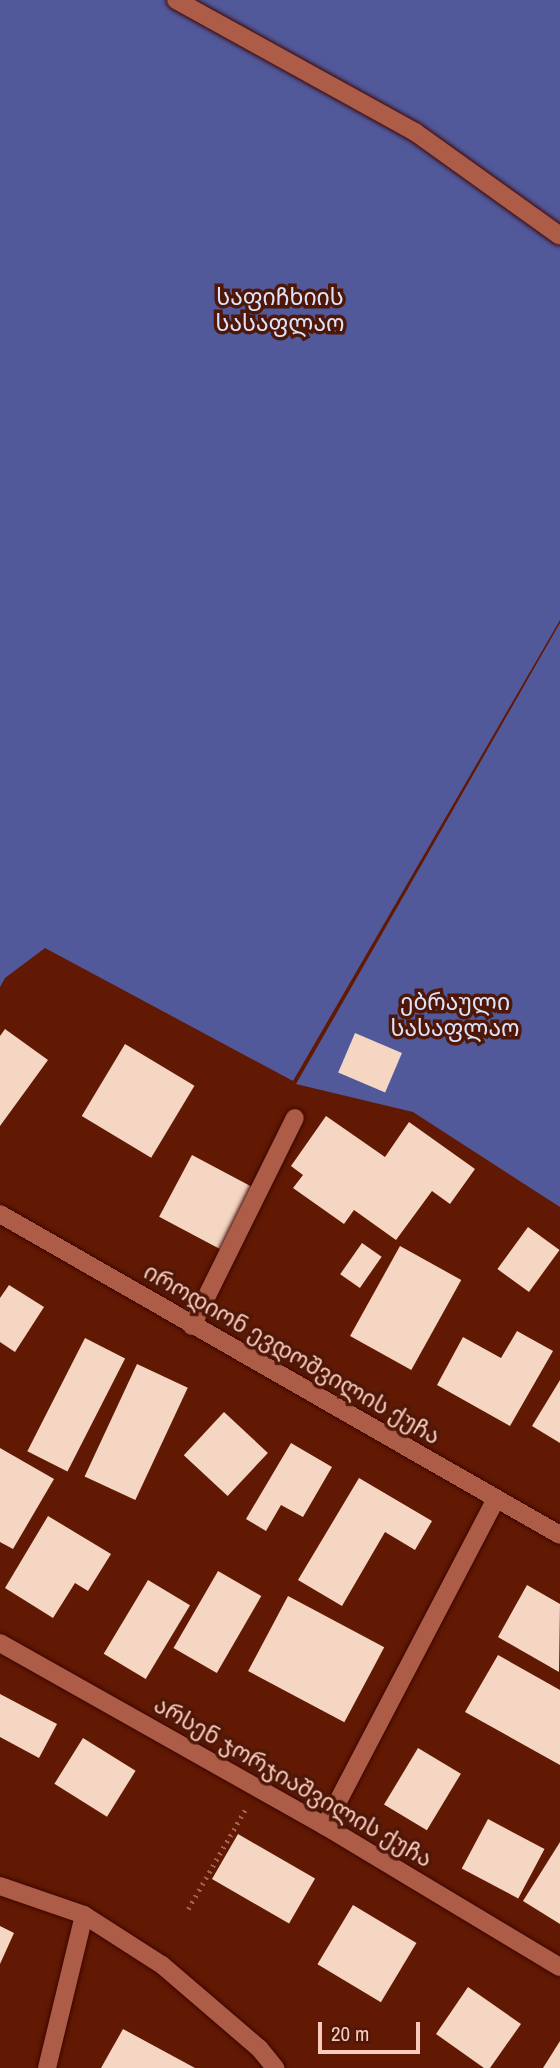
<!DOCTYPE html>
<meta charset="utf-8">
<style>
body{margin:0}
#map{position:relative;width:560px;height:2068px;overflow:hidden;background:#621903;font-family:"Archivo Narrow","Noto Sans Georgian",sans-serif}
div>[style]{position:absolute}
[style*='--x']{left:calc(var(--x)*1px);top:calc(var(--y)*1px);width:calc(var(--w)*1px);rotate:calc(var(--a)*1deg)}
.green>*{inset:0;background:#51599b}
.building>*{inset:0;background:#f4d6c2;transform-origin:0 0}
.path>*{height:4.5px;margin-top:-2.25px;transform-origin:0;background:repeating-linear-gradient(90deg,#a16452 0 2px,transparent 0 7px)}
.roads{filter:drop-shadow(0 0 2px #3d0600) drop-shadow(0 0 2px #3d0600)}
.lane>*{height:18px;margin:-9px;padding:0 9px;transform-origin:9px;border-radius:9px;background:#ad5d47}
.street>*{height:18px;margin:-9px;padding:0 9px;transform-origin:9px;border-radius:9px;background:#ad5d47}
span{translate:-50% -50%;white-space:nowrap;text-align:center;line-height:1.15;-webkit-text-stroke:7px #4f1707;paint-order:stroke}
.park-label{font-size:23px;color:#dde3fb}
.street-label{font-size:23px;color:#f8cbbe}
.scale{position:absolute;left:318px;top:2022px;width:102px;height:32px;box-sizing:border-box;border:4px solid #f8cbbe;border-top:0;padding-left:9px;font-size:21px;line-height:24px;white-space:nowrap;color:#f8cbbe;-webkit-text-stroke:5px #4f1707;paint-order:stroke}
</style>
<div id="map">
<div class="green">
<div style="clip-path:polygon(0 0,560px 0,560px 620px,293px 1081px,45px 948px,5px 978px,0 987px)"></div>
<div style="clip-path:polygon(560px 623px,560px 1207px,413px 1112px,296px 1084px)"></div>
</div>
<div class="building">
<div style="clip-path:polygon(5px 1029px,48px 1060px,0 1126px,0 1036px)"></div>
<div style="left:355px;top:1033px;width:51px;height:43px;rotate:23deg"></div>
<div style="left:125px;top:1044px;width:81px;height:84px;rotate:31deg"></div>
<div style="clip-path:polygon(326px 1116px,385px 1157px,409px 1122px,475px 1169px,450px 1204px,432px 1191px,396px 1240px,354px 1210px,344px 1224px,293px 1188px,303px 1175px,291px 1166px)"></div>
<div style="left:192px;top:1155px;width:72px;height:70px;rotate:28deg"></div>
<div style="left:528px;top:1227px;width:39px;height:52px;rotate:36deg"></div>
<div style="left:362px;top:1243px;width:24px;height:38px;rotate:35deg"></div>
<div style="left:400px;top:1246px;width:70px;height:103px;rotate:29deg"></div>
<div style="clip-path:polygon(9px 1285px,44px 1307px,15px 1352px,0 1342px,0 1298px)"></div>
<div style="clip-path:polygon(517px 1331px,553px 1351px,510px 1426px,437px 1385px,463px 1337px,501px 1358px)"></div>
<div style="left:85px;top:1338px;width:45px;height:127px;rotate:27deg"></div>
<div style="left:137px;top:1364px;width:56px;height:124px;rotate:25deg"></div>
<div style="clip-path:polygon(560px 1380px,560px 1443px,532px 1426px)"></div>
<div style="left:224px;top:1412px;width:60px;height:59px;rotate:43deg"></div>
<div style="clip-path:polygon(291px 1443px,332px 1467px,303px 1517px,281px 1505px,266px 1531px,246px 1519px)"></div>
<div style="clip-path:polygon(0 1448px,54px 1479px,13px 1549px,0 1542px)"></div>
<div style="clip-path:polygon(359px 1478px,432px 1521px,415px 1550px,385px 1532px,342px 1606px,298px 1580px)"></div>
<div style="clip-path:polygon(48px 1516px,111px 1554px,88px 1591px,75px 1583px,53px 1618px,5px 1588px)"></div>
<div style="left:218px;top:1571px;width:50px;height:89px;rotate:30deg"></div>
<div style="left:148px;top:1580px;width:49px;height:86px;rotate:31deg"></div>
<div style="clip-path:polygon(527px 1585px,560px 1604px,559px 1672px,498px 1637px)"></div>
<div style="left:288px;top:1596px;width:109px;height:85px;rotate:28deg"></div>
<div style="clip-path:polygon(498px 1655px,560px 1690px,560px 1765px,465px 1712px)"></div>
<div style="clip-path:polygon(0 1694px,57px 1724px,39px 1758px,0 1737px)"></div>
<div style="left:83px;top:1738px;width:62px;height:54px;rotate:32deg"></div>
<div style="left:418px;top:1748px;width:50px;height:66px;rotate:31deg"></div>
<div style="left:488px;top:1819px;width:64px;height:56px;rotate:28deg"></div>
<div style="left:238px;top:1834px;width:89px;height:52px;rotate:30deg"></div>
<div style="clip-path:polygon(560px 1842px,560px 1924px,523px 1901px)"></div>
<div style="left:353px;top:1905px;width:74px;height:69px;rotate:31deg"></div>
<div style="clip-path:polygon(0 1926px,14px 1933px,0 1964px)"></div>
<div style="clip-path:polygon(468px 1987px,521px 2024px,490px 2068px,484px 2068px,436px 2034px)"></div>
<div style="clip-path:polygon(123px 2029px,195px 2068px,101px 2068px)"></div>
<div style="clip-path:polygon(560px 2041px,560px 2068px,543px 2068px)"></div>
</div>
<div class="path">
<div style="--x:188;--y:1909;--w:114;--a:-60.1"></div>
</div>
<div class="roads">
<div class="lane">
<div style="--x:176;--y:0;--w:273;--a:28.9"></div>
<div style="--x:415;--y:132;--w:178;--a:35.6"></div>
</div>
<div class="street">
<div style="--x:0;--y:1214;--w:645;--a:29.82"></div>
<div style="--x:192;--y:1326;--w:232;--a:-63.7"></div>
<div style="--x:0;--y:1643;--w:373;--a:29.4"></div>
<div style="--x:325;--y:1826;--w:274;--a:31"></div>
<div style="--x:325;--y:1826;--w:369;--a:-62.4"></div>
<div style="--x:0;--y:1886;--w:89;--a:19"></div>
<div style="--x:84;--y:1915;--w:93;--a:32.7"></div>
<div style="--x:162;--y:1965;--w:128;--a:40.6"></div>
<div style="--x:259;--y:2048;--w:26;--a:51"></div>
<div style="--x:47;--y:2068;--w:157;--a:-76.4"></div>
</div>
</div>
<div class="park-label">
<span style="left:280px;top:310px">საფიჩხიის<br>სასაფლაო</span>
<span style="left:455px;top:1015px">ებრაული<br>სასაფლაო</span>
</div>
<div class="street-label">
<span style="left:292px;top:1354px;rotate:30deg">იროდიონ ევდოშვილის ქუჩა</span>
<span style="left:293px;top:1782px;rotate:30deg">არსენ ჯორჯიაშვილის ქუჩა</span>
</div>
<div class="scale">20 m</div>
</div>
